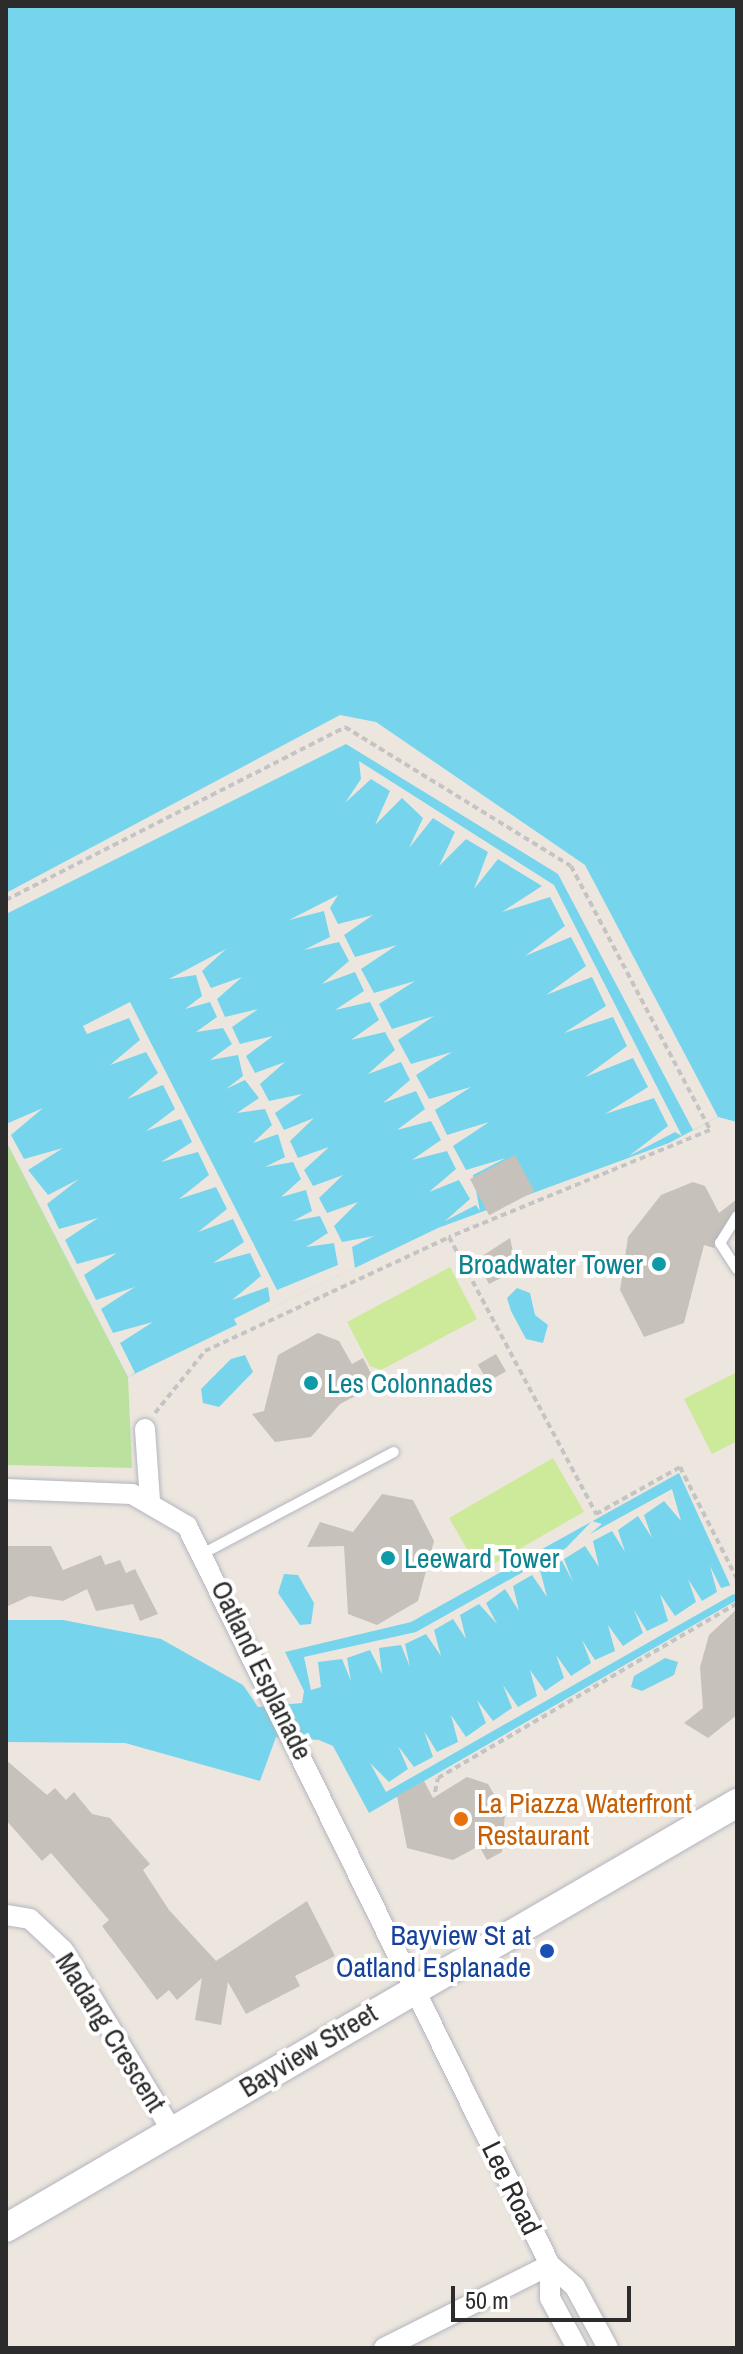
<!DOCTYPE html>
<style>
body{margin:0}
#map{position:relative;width:743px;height:2354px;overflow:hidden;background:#ede6df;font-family:"Archivo Narrow",sans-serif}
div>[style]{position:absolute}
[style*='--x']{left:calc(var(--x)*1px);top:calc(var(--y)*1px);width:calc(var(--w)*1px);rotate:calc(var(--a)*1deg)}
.green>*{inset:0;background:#bae29e}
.pitch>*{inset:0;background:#cde99a;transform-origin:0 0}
.water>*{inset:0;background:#76d5ec}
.pier>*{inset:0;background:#ede6df}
.building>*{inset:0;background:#c6c1ba;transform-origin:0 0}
.path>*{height:4px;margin-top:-2px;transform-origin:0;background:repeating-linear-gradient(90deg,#c4c4c4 0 6px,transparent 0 10px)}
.roads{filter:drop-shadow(0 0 2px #b2b6bf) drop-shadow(0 0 2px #b2b6bf)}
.service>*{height:10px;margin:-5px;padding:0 5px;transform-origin:5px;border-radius:5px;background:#fff}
.minor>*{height:20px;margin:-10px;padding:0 10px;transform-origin:10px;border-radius:10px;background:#fff}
.secondary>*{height:28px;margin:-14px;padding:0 14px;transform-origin:14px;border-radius:14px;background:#fff}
.dots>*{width:22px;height:22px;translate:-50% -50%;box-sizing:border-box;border:4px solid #fff;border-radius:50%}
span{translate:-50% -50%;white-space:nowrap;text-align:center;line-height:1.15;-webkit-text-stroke:8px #fff;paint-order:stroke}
.culture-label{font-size:28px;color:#0d838f}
.right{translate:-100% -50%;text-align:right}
.left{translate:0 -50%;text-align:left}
.street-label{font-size:28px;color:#2c2c2c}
.food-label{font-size:28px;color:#c56008}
.transit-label{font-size:28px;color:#164399}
.frame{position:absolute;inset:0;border:8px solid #2c2c2c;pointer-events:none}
.scale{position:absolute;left:451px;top:2286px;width:180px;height:36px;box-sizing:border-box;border:4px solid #2c2c2c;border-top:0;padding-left:10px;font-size:24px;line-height:28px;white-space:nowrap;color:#2c2c2c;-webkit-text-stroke:6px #fff;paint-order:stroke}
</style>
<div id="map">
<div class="green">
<div style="clip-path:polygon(6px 1141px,128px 1377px,132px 1468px,6px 1465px)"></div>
</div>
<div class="pitch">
<div style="clip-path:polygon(450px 1267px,477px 1319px,381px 1370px,370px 1366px,347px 1322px)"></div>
<div style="clip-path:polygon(737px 1372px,737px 1441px,712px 1454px,684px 1399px)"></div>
<div style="left:553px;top:1458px;width:62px;height:120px;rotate:60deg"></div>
</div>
<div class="water">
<div style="clip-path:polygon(6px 6px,737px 6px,737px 1122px,718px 1117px,669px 1143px,438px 1228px,128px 1377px,6px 1141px)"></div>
<div style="clip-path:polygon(517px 1288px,530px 1293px,535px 1315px,548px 1325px,543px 1343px,526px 1339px,511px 1311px,507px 1298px)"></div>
<div style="clip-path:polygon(245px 1355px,253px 1372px,219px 1407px,203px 1403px,201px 1389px,231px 1359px)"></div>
<div style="clip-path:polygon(679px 1473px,737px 1600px,369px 1813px,333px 1746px,319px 1740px,276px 1737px,260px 1781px,125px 1743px,6px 1742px,6px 1620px,63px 1620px,161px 1639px,243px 1685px,258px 1707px,302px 1703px,304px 1691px,285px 1652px,411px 1622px)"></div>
<div style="clip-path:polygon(284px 1574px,298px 1575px,314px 1603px,311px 1624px,300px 1625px,278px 1593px)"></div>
<div style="clip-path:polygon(665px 1658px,678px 1662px,674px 1675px,642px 1691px,631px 1687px,634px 1676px)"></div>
</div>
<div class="pier">
<div style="clip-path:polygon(340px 715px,376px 722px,585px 865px,718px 1117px,693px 1130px,558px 874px,346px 744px,6px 914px,6px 893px)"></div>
<div style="clip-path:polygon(359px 761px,554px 885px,682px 1136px,675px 1132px,629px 1156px,668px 1126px,654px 1098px,605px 1114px,648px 1087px,633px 1058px,585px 1077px,627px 1046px,613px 1017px,564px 1033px,606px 1006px,592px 977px,546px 995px,586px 966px,571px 937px,525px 956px,565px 926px,550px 897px,502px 912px,542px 886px,498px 859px,474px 889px,488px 852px,466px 839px,439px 866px,455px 832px,433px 818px,409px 848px,423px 818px,402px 798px,375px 825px,390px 791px,371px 779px,345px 803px,361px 779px)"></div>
<div style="clip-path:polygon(338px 895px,330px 908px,338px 924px,373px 915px,344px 935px,355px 957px,397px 945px,361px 969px,374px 993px,415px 981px,379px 1004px,392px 1029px,434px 1016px,398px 1040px,411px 1064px,452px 1052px,416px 1075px,429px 1099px,471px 1087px,435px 1110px,447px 1135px,489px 1122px,453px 1146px,466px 1170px,506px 1158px,473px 1175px,480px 1211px,476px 1205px,445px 1221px,470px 1199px,459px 1180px,429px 1192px,456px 1169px,447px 1151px,412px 1160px,441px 1140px,431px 1121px,397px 1130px,425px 1109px,416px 1091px,383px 1103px,410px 1080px,401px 1062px,368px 1074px,395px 1050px,385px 1032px,351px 1040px,379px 1020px,370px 1002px,335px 1010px,364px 991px,355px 972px,322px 984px,349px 961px,339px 942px,304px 950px,330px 937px,324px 911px,289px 920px)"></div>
<div style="clip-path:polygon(226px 949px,202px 971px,211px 988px,242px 977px,217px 999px,225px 1017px,258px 1009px,232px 1027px,240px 1044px,273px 1036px,246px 1056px,255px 1073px,285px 1062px,260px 1084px,269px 1101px,302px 1094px,275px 1113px,284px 1130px,314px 1118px,290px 1141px,298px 1158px,329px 1147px,304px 1170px,313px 1186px,343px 1175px,319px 1198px,327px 1213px,358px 1202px,334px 1226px,342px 1242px,374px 1236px,352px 1247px,355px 1268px,237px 1325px,234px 1319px,270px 1301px,268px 1287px,232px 1300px,261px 1276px,250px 1253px,213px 1263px,244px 1242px,233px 1219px,198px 1232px,227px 1209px,216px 1187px,179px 1199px,209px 1175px,198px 1152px,161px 1162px,192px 1142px,181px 1119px,146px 1131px,175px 1109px,163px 1085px,127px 1099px,158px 1073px,146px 1052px,110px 1065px,140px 1040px,129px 1018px,87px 1034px,83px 1026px,130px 1002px,277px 1290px,338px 1265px,334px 1243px,306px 1247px,328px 1233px,320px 1216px,293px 1221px,312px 1211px,306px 1190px,281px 1197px,301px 1179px,293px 1162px,265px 1167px,285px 1157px,278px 1134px,253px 1143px,272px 1125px,265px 1109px,237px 1113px,259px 1098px,245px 1080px,226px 1089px,243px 1076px,238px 1055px,210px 1060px,232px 1044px,223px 1028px,196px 1032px,217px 1017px,210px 1002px,185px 1009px,202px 996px,196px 975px,169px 979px)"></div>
<div style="clip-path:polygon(43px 1108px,11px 1135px,24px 1159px,63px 1148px,28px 1170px,48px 1195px,79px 1179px,47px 1204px,59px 1229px,98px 1218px,65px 1240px,77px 1264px,117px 1253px,84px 1275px,96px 1300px,135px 1287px,101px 1309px,113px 1333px,153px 1322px,120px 1343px,135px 1373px,128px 1377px,6px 1141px,6px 1124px)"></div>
<div style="clip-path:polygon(672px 1489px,681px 1521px,664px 1501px,644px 1515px,652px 1538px,638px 1516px,618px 1530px,625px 1552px,612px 1531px,593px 1541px,599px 1567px,585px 1546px,564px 1559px,573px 1582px,562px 1561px,540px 1570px,547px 1597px,532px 1575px,513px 1586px,519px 1611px,505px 1589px,486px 1603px,497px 1624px,479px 1604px,460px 1615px,466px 1639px,453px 1619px,434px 1630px,441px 1656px,426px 1634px,405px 1644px,410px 1667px,401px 1645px,379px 1648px,382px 1674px,370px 1650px,347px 1658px,351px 1681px,342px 1659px,318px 1662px,321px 1687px,311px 1690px,304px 1657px,416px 1632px,566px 1548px,592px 1521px,602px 1524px,590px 1534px)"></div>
<div style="clip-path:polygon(710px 1566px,721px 1588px,735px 1584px,737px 1592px,386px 1792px,370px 1763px,389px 1782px,408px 1769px,398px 1746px,414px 1767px,433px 1757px,424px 1731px,437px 1752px,458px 1742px,451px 1715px,466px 1737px,486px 1723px,477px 1700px,493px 1721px,512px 1708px,503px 1685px,518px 1707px,537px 1696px,530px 1670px,545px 1691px,564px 1678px,556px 1655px,571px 1676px,591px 1663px,582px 1640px,595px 1660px,615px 1651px,608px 1625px,623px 1646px,643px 1633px,634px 1610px,647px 1631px,668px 1621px,660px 1594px,675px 1616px,696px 1602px,688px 1579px,702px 1601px,717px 1592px)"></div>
</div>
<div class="building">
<div style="left:515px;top:1155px;width:41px;height:51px;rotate:62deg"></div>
<div style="clip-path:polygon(693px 1182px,705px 1186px,719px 1213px,737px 1199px,737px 1208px,714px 1248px,704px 1245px,684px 1323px,644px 1337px,620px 1290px,628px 1237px,661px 1195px)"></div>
<div style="clip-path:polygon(510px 1238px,517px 1270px,489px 1284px,476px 1260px)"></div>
<div style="clip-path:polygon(318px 1333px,339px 1341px,352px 1364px,363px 1358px,377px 1385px,340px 1404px,311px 1437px,275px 1442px,252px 1414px,264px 1411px,278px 1355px)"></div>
<div style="left:496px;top:1354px;width:20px;height:21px;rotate:60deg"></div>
<div style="clip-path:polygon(382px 1494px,413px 1500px,434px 1541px,418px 1601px,377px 1625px,348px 1614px,344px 1546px,307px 1547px,320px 1522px,353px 1532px)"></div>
<div style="clip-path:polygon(6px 1546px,51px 1546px,63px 1570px,101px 1555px,105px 1565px,120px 1560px,126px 1573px,135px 1569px,158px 1614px,140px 1621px,133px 1604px,96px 1611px,87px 1589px,63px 1601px,30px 1596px,6px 1607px)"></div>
<div style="clip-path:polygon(737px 1609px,737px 1715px,708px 1738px,684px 1723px,703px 1708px,700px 1667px,709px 1635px)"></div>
<div style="clip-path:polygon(6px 1760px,47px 1795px,55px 1788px,66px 1800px,74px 1792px,92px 1814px,110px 1818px,150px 1864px,143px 1870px,169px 1910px,216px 1961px,307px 1901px,335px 1956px,295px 1976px,300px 1986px,246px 2014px,228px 1982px,221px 2025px,195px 2020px,202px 1978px,177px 2000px,169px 1990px,157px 2000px,102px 1926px,109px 1920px,51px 1853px,42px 1861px,6px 1820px)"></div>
<div style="clip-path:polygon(467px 1777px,488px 1784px,505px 1813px,502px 1852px,487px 1860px,479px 1846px,453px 1860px,407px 1848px,397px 1796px,424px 1781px,433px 1798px)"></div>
</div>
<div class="path">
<div style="--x:6;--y:900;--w:381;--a:-27"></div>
<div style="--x:345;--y:727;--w:265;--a:31.6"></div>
<div style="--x:571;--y:866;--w:298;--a:62.2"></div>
<div style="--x:710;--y:1130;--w:282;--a:157.7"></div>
<div style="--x:155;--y:1413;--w:80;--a:-51.1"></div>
<div style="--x:205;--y:1351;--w:269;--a:-25"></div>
<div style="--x:449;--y:1237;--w:314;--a:62"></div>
<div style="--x:596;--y:1514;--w:96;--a:-29.2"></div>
<div style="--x:680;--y:1467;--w:126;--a:63"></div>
<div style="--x:435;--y:1792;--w:14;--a:-78"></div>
<div style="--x:438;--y:1778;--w:346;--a:-30.3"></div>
</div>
<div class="roads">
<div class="service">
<div style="--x:737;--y:1216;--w:32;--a:122"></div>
<div style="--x:720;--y:1243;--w:31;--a:57"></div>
<div style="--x:204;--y:1553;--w:215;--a:-28"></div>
</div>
<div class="minor">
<div style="--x:145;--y:1429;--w:71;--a:86"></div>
<div style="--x:6;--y:1489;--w:126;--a:2.3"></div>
<div style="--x:132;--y:1494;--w:64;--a:30.2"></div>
<div style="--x:187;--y:1526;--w:823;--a:63.84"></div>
<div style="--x:550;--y:2265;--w:33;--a:41"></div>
<div style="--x:575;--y:2287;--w:69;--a:61.6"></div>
<div style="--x:6;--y:1915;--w:24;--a:9"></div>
<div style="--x:30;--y:1919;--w:45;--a:43.2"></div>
<div style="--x:63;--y:1950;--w:213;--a:58.9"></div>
<div style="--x:550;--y:2265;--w:33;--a:90"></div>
<div style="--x:550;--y:2298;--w:57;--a:61.6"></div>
<div style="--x:384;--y:2348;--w:186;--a:-26.6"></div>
</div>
<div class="secondary">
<div style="--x:6;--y:2228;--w:846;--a:-30.17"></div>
</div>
</div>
<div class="dots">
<div style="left:659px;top:1264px;background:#0f9aa8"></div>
<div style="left:311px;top:1383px;background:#0f9aa8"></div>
<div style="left:388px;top:1558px;background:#0f9aa8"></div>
<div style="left:461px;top:1819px;background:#e8710a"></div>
<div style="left:547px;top:1951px;background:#1a4fb4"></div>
</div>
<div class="culture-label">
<span class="right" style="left:643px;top:1264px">Broadwater Tower</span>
<span class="left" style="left:327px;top:1383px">Les Colonnades</span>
<span class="left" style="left:404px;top:1558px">Leeward Tower</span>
</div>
<div class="street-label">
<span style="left:262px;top:1670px;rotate:64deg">Oatland Esplanade</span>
<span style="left:111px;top:2032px;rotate:58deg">Madang Crescent</span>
<span style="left:308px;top:2050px;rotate:-31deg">Bayview Street</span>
<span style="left:512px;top:2188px;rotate:64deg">Lee Road</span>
</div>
<div class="food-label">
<span class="left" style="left:477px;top:1819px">La Piazza Waterfront<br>Restaurant</span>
</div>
<div class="transit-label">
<span class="right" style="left:531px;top:1951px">Bayview St at<br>Oatland Esplanade</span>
</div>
<div class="frame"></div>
<div class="scale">50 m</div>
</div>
